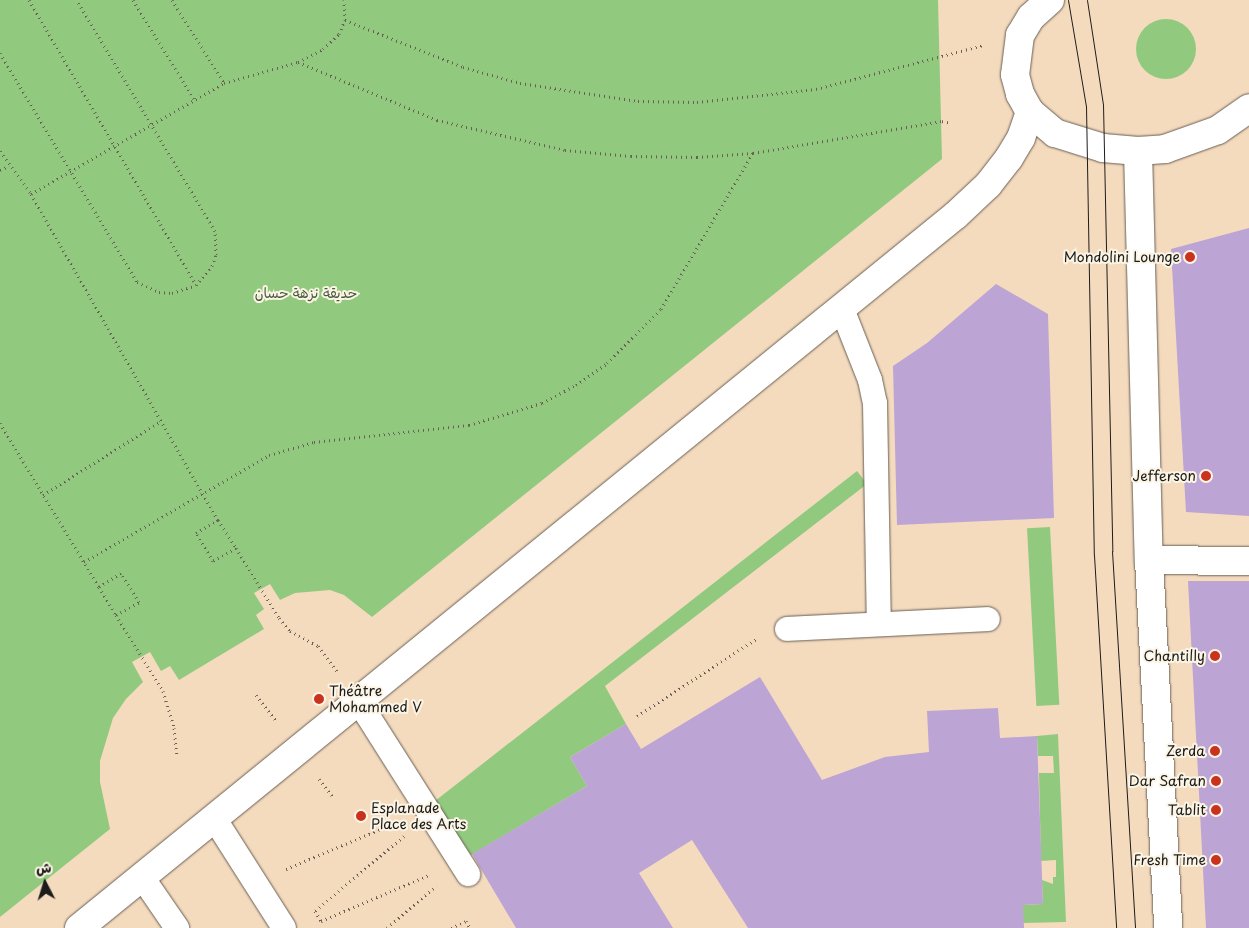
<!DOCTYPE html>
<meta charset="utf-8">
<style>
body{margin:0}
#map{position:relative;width:1249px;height:928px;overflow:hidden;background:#f5dbbe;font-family:"Playpen Sans","Playpen Sans Arabic",sans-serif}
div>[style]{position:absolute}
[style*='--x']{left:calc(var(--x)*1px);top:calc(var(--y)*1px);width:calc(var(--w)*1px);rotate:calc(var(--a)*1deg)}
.green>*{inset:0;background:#91ca7e;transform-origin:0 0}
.round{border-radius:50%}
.building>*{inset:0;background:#bca4d5}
.path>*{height:3px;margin-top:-1.5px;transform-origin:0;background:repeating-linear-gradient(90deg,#685f55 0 1px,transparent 0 5px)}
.roads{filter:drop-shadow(0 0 1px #685f55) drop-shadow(0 0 1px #685f55)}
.service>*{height:24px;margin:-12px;padding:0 12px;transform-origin:12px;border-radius:12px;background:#fff}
.minor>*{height:28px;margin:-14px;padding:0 14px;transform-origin:14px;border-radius:14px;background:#fff}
.tertiary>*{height:28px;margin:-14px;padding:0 14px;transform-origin:14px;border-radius:14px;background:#fff}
.tram>*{height:1px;margin:-0.5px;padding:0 0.5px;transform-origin:0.5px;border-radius:0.5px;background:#1c1c1c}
.dots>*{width:14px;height:14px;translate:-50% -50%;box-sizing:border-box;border:2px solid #fcf5e5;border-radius:50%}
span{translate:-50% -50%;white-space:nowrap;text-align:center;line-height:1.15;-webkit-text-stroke:4px #fcf5e5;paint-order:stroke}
.poi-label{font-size:14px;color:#1c1c1c}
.right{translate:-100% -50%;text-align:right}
.left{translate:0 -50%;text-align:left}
.park-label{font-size:14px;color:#45593e}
.north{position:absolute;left:20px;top:858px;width:50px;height:50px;-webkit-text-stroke:4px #fcf5e5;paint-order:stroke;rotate:355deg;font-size:14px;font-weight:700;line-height:20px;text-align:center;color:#1c1c1c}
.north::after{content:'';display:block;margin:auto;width:18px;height:22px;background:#1c1c1c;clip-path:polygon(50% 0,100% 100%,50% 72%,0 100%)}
</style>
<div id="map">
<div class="green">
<div style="clip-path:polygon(0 0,938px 0,942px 159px,372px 617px,344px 595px,330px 590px,295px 593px,280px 600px,270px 584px,254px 593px,264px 609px,256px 615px,264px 629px,179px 680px,170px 666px,161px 671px,150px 652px,132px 662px,143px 682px,126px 699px,113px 718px,100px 761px,100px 782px,110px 829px,0 917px)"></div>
<div class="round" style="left:1136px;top:19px;width:60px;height:60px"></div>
<div style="clip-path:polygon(857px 471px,867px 484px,605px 686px,626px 724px,570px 757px,587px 786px,471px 855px,435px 801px)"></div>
<div style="left:1050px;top:527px;width:178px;height:23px;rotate:87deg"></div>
<div style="clip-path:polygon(1058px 734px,1066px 922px,1023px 923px,1023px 905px,1043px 904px,1042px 880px,1053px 884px,1053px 877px,1056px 877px,1056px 860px,1041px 861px,1039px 773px,1054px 773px,1053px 756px,1038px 756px,1037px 736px)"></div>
</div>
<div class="building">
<div style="clip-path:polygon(1249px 228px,1249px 516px,1186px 512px,1171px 249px)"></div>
<div style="clip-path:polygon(996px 284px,1048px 314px,1054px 518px,897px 525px,893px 366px,927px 343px)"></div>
<div style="clip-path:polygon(1188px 581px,1249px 581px,1249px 928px,1206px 928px)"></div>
<div style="clip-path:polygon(760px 677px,822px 780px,885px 757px,929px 752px,927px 711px,998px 708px,1000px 738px,1037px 736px,1043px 904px,1023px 905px,1024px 928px,748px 928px,692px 840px,639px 873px,673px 928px,516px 928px,472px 854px,587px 786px,570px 757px,626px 724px,641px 749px)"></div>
</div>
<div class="path">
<div style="--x:29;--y:0;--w:330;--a:59.6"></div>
<div style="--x:133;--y:0;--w:116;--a:58.4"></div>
<div style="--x:172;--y:0;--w:98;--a:57.9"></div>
<div style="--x:345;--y:20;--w:127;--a:21.7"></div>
<div style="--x:463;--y:67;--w:59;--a:15.7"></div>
<div style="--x:520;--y:83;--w:119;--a:8.7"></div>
<div style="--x:638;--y:101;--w:59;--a:1"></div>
<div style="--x:697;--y:102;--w:120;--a:-6.2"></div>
<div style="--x:816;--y:89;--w:174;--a:-14.7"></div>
<div style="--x:0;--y:53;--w:267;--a:59.1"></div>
<div style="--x:137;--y:282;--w:24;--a:24"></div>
<div style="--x:159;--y:292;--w:13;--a:4"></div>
<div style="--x:172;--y:293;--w:25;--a:-18"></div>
<div style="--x:196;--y:285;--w:25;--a:-50"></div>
<div style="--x:212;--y:266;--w:12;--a:-70"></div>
<div style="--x:216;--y:255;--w:24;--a:-92"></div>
<div style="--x:215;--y:231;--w:269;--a:-120.9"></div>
<div style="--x:298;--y:62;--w:151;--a:22.6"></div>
<div style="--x:437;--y:120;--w:131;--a:13.2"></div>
<div style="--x:565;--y:150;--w:66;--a:5.2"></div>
<div style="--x:631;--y:156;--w:66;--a:0.9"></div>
<div style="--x:697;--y:157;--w:56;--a:-4.1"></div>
<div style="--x:753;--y:153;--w:192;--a:-9.6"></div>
<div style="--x:942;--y:121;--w:9;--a:13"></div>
<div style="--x:0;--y:151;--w:53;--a:54.2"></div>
<div style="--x:31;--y:194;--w:376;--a:60.2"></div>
<div style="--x:0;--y:170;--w:10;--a:-24"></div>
<div style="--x:31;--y:194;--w:223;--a:-29.9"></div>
<div style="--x:224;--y:83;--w:77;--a:-15.8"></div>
<div style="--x:298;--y:62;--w:28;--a:-27"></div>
<div style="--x:323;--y:49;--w:22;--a:-43"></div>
<div style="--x:339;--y:34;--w:15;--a:-67"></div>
<div style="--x:345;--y:20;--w:20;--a:-93"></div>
<div style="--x:0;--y:423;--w:192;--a:58.9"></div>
<div style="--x:43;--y:495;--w:139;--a:-32.1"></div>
<div style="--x:218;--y:520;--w:33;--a:57"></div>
<div style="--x:236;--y:548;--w:26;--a:151"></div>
<div style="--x:213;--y:561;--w:33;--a:-121"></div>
<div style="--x:196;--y:533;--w:26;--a:-31"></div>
<div style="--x:236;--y:548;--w:82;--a:58.4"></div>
<div style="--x:279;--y:618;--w:17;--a:50"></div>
<div style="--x:290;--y:631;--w:32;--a:28"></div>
<div style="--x:318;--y:646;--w:34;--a:53"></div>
<div style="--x:84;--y:562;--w:214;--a:-30"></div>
<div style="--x:269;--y:455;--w:47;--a:-16.1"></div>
<div style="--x:314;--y:442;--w:156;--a:-6.3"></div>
<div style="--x:469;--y:425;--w:76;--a:-16.8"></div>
<div style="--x:542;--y:403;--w:38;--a:-28"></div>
<div style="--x:576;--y:385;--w:38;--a:-35"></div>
<div style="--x:607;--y:363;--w:76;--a:-45"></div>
<div style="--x:661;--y:309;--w:181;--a:-59.5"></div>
<div style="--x:116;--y:615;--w:26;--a:-29"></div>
<div style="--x:139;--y:602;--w:34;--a:-122"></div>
<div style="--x:121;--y:573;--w:26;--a:148"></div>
<div style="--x:99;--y:587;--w:33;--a:59"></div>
<div style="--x:116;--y:615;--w:89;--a:58.3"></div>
<div style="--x:163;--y:691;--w:39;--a:73"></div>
<div style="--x:174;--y:728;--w:27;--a:84"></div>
<div style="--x:256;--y:695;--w:34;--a:52"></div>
<div style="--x:637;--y:716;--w:142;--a:-32.9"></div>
<div style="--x:319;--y:779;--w:23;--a:52"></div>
<div style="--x:404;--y:836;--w:116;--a:139.9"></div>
<div style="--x:315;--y:911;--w:12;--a:59"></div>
<div style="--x:321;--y:921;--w:117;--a:-23.1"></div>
<div style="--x:286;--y:869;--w:121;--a:-22.9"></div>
<div style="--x:387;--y:928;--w:65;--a:-40.6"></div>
<div style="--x:451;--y:928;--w:17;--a:-25"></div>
<div style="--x:466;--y:921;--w:8;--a:60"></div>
</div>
<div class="roads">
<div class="service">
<div style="--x:842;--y:309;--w:76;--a:68.5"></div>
<div style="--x:870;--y:380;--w:24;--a:78"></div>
<div style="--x:875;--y:403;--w:220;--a:89"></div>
<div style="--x:787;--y:629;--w:201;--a:-2.8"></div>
<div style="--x:359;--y:702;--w:204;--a:57.6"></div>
<div style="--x:214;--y:818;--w:130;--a:57.5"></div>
<div style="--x:142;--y:877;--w:62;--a:55.5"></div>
</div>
<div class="minor">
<div style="--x:1138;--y:151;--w:409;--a:88.5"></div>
<div style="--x:1149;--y:560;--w:368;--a:87"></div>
<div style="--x:1149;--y:560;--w:100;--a:0.6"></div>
</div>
<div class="tertiary">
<div style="--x:1050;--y:0;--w:25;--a:138"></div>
<div style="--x:1031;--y:17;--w:21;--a:121"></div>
<div style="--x:1020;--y:35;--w:40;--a:97.1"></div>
<div style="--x:1015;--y:75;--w:20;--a:75"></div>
<div style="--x:1020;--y:94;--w:21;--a:61"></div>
<div style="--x:1030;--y:112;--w:33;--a:40"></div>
<div style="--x:1055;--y:133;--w:50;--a:17.4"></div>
<div style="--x:1103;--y:148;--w:35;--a:5"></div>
<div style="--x:1138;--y:151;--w:27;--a:-4"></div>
<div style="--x:1165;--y:149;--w:56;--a:-19.7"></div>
<div style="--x:1218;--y:130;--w:38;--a:-35"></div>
<div style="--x:79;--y:928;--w:1130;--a:-39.11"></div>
<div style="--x:956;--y:215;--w:44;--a:-43.2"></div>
<div style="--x:988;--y:185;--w:34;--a:-52"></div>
<div style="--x:1009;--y:158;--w:23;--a:-59"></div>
<div style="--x:1021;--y:138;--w:28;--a:-71"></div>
</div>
</div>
<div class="tram">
<div style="--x:1068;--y:0;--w:108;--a:80.4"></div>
<div style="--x:1086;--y:106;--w:449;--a:89"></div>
<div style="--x:1094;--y:555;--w:374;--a:86.6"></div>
<div style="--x:1087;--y:0;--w:105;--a:81.3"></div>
<div style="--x:1103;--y:104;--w:447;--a:88.8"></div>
<div style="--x:1112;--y:551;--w:378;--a:86.5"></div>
</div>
<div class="dots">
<div style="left:1190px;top:257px;background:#c8321e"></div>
<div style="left:1206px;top:476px;background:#c8321e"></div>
<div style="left:1215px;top:656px;background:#c8321e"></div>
<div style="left:319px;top:699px;background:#c8321e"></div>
<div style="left:1215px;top:751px;background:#c8321e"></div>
<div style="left:1216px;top:781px;background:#c8321e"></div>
<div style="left:1216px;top:810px;background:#c8321e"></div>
<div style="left:361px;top:816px;background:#c8321e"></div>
<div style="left:1216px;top:860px;background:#c8321e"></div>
</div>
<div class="poi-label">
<span class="right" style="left:1180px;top:257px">Mondolini Lounge</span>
<span class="right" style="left:1196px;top:476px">Jefferson</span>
<span class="right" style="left:1205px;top:656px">Chantilly</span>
<span class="left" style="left:329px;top:699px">Théâtre<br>Mohammed V</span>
<span class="right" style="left:1205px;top:751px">Zerda</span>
<span class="right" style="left:1206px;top:781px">Dar Safran</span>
<span class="left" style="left:371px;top:816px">Esplanade<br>Place des Arts</span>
<span class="right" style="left:1206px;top:810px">Tablit</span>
<span class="right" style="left:1206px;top:860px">Fresh Time</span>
</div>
<div class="park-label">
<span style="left:306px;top:293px">حديقة نزهة حسان</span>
</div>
<div class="north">ش</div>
</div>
